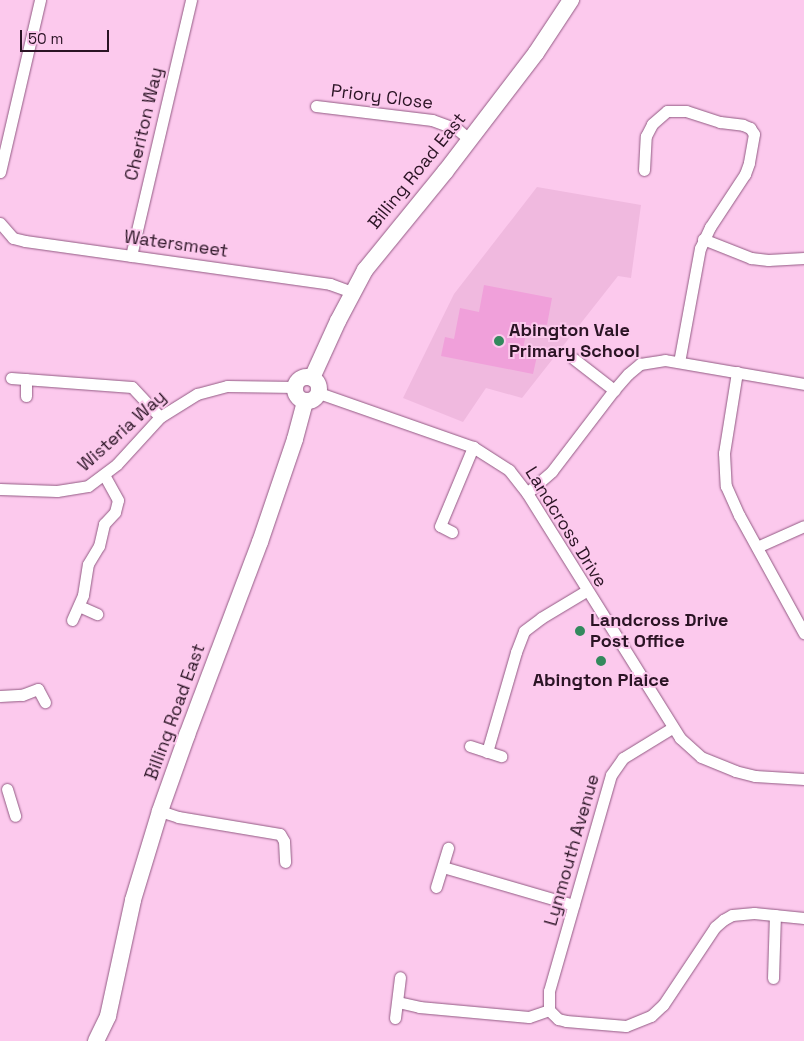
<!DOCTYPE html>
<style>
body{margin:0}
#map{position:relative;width:804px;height:1041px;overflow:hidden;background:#fcc9ed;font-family:"Space Grotesk",sans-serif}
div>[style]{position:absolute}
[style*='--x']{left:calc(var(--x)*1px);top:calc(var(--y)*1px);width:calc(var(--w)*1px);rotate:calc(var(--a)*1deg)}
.built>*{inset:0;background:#f0b9df}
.building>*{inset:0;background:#f0a0da}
.roads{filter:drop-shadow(0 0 1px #925a83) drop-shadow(0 0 1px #925a83)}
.street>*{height:11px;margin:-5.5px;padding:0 5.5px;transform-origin:5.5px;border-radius:5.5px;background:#fff}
.secondary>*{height:16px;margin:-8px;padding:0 8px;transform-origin:8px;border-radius:8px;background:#fff}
.secondary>.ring{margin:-8px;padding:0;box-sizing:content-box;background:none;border:16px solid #fff;border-radius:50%}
.dots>*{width:14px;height:14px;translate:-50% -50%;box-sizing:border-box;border:2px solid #fcc9ed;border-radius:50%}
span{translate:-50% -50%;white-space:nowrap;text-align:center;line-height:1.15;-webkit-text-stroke:4px #fcc9ed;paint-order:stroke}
.street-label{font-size:18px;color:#2b1425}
.poi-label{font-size:18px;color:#2b1425;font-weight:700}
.left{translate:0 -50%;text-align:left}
.scale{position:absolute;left:20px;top:30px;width:89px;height:22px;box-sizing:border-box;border:2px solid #2b1425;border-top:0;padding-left:6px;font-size:15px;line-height:18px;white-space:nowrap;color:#2b1425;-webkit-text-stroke:4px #fcc9ed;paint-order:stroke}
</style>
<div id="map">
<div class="built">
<div style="clip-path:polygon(537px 187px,641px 205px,631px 278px,618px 276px,522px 398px,486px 388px,463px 422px,403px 398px,454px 294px)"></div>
</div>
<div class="building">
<div style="clip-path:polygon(484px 285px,552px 298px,547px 325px,539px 324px,537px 336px,526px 334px,522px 354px,537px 356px,533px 374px,441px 356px,445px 337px,454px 339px,460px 308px,479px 312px)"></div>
</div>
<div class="roads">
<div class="street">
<div style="--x:316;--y:106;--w:117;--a:6.9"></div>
<div style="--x:432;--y:120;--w:27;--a:20"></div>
<div style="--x:457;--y:129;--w:16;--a:40"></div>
<div style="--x:644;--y:170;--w:34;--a:-87"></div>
<div style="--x:646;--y:136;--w:13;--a:-63"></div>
<div style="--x:652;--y:124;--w:20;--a:-41"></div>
<div style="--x:667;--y:111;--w:19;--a:0"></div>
<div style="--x:686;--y:111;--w:36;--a:18"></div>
<div style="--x:720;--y:122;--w:23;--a:7"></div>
<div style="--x:743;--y:125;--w:8;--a:23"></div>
<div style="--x:750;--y:128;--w:7;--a:56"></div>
<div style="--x:754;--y:134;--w:29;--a:100"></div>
<div style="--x:749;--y:163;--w:12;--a:110"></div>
<div style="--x:745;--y:174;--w:64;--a:123.4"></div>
<div style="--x:710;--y:227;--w:23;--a:115"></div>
<div style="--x:700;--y:248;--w:116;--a:100.4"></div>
<div style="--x:0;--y:172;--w:177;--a:-76.9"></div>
<div style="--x:0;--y:223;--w:20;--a:49"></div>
<div style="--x:13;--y:238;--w:12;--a:14"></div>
<div style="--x:25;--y:241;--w:308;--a:8"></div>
<div style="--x:330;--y:284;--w:23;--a:20"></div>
<div style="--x:703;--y:239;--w:52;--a:21.6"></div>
<div style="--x:751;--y:258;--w:17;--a:7"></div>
<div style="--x:768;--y:260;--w:36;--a:-3"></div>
<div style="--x:131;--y:256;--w:263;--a:-76.8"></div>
<div style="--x:574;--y:359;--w:51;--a:37.8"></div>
<div style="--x:737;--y:372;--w:82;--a:99.1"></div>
<div style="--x:724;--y:453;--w:33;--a:87"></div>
<div style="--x:726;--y:486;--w:32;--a:66"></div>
<div style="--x:739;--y:515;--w:135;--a:61.2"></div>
<div style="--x:11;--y:378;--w:121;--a:4.3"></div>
<div style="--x:132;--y:387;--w:41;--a:47"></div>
<div style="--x:319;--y:393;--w:163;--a:19.3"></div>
<div style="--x:473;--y:447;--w:43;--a:32.6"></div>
<div style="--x:509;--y:470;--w:29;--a:52"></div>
<div style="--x:527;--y:493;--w:289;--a:58"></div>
<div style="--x:680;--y:738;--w:28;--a:42"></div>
<div style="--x:701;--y:757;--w:37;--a:22"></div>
<div style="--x:735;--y:771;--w:21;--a:14"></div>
<div style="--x:755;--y:776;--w:49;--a:3.5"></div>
<div style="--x:26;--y:396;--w:17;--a:-90"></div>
<div style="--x:0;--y:489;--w:57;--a:2"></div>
<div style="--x:57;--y:491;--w:31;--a:-9"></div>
<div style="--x:88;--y:486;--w:36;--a:-37"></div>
<div style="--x:117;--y:464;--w:64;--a:-47.5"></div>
<div style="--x:160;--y:417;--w:44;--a:-31.9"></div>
<div style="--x:197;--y:394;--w:31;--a:-15"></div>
<div style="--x:227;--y:386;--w:69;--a:0.8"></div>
<div style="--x:527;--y:493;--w:33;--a:-41"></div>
<div style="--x:552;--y:471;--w:102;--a:-52.6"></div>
<div style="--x:614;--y:390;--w:21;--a:-49"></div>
<div style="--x:628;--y:374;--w:16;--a:-40"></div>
<div style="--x:640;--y:364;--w:25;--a:-9"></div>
<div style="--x:665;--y:360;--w:141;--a:9.8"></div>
<div style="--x:452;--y:532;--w:13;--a:-153"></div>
<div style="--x:440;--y:526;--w:86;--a:-67.3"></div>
<div style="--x:757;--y:547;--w:51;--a:-24.1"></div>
<div style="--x:79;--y:606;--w:20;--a:24"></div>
<div style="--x:72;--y:620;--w:27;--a:-66"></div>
<div style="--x:83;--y:595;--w:31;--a:-81"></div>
<div style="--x:88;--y:564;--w:21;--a:-59"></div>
<div style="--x:99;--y:546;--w:23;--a:-77"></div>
<div style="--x:104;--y:524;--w:16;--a:-47"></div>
<div style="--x:115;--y:512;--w:12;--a:-76"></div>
<div style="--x:118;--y:500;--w:29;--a:-119"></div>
<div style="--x:0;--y:696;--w:22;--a:-3"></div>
<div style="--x:22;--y:695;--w:17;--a:-21"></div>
<div style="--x:38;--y:689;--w:15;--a:62"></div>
<div style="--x:470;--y:746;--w:33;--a:18"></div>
<div style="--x:487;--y:752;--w:104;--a:-73.8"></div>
<div style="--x:516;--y:652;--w:22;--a:-69"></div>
<div style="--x:524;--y:631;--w:21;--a:-37"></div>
<div style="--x:541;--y:618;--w:52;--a:-31"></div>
<div style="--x:7;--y:789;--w:28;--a:73"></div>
<div style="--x:160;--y:811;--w:19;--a:18"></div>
<div style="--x:178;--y:817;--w:103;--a:9.5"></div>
<div style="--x:280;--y:834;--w:8;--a:60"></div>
<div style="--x:284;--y:841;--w:21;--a:87"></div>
<div style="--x:443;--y:867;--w:136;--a:16.2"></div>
<div style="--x:436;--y:887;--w:41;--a:-72.9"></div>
<div style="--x:773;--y:978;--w:63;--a:-88.2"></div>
<div style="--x:398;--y:1002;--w:22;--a:13"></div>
<div style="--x:419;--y:1007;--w:110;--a:5.2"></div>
<div style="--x:529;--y:1017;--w:21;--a:-19"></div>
<div style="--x:549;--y:1010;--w:13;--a:45"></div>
<div style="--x:558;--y:1019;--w:8;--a:14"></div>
<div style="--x:566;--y:1021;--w:60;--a:4.8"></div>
<div style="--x:626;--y:1026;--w:27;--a:-22"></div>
<div style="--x:651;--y:1016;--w:16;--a:-43"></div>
<div style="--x:663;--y:1005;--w:94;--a:-56.3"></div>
<div style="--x:715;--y:927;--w:11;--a:-41"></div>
<div style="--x:723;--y:920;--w:10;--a:-29"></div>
<div style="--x:732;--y:915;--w:22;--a:-5"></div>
<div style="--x:754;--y:913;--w:50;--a:5.7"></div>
<div style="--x:549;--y:1010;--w:19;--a:-90"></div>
<div style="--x:549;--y:991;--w:225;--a:-74"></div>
<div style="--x:611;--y:775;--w:21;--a:-55"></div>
<div style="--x:623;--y:758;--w:57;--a:-31.5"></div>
<div style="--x:395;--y:1018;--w:41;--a:-83"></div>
</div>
<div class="secondary">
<div class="ring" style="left:295px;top:377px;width:8px;height:8px"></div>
<div style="--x:312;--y:378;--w:63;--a:-65.5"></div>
<div style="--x:338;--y:321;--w:58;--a:-62.1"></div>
<div style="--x:365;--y:270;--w:127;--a:-50.8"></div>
<div style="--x:445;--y:172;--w:150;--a:-52.6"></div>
<div style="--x:536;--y:53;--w:64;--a:-56.6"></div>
<div style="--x:96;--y:1041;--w:28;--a:-64"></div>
<div style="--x:108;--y:1016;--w:119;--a:-77.8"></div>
<div style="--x:133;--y:900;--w:93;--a:-73.1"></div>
<div style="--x:160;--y:811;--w:81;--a:-70.4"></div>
<div style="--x:187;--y:735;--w:206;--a:-69.3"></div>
<div style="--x:260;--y:542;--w:109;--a:-71.2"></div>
<div style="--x:295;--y:439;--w:39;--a:-75"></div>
</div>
</div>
<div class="dots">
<div style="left:499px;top:341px;background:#33895d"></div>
<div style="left:580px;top:631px;background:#33895d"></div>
<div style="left:601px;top:661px;background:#33895d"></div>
</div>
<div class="street-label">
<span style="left:382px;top:97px;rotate:7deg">Priory Close</span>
<span style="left:144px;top:124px;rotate:-77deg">Cheriton Way</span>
<span style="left:417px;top:171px;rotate:-51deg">Billing Road East</span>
<span style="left:176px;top:244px;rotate:8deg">Watersmeet</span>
<span style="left:122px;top:431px;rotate:-42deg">Wisteria Way</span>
<span style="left:566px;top:527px;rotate:58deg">Landcross Drive</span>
<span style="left:175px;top:712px;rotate:-70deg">Billing Road East</span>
<span style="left:572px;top:850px;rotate:-74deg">Lynmouth Avenue</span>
</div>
<div class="poi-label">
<span class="left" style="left:509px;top:341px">Abington Vale<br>Primary School</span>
<span class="left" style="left:590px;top:631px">Landcross Drive<br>Post Office</span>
<span style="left:601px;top:680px">Abington Plaice</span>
</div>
<div class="scale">50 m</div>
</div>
